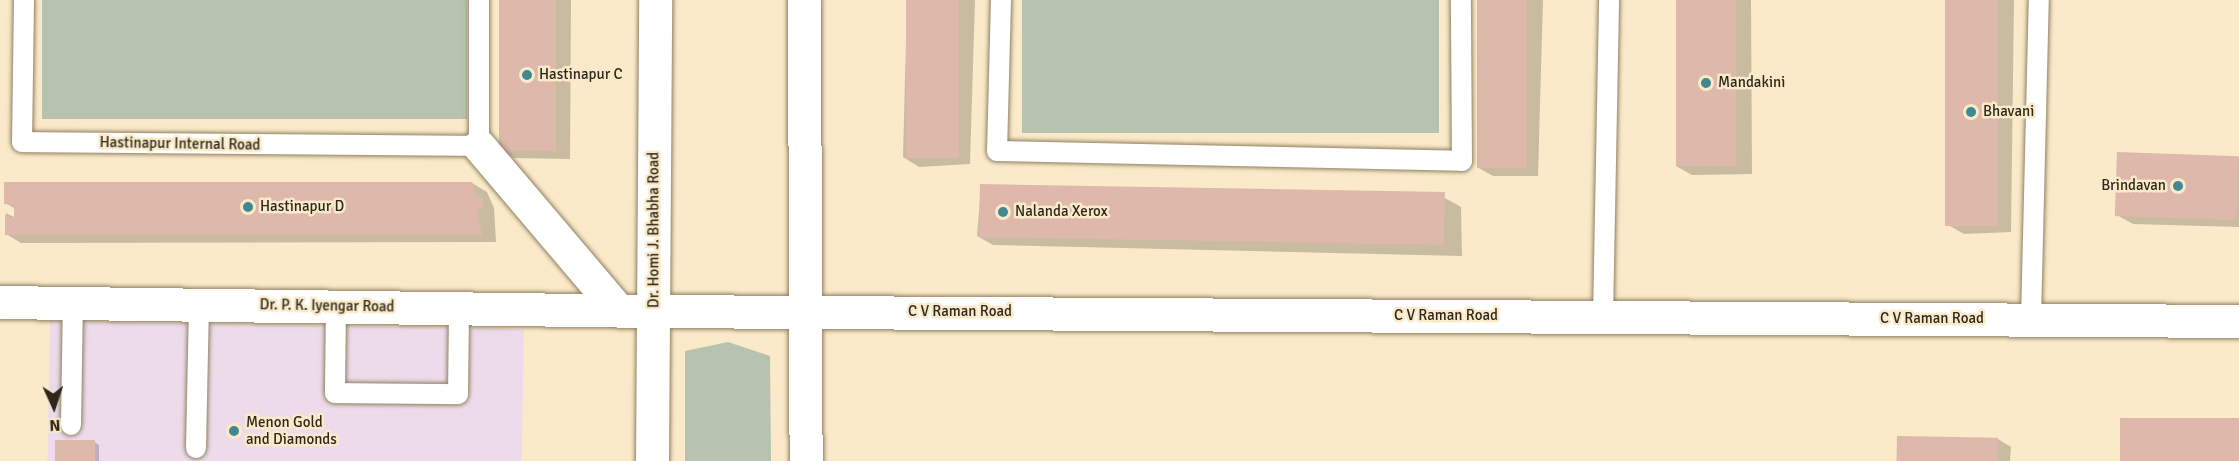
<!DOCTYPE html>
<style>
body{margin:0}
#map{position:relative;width:2239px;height:461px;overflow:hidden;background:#faeac9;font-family:Signika,sans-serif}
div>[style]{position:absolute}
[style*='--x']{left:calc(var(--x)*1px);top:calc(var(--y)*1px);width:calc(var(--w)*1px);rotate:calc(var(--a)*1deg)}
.commercial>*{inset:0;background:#eddbeb;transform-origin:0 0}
.green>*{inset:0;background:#b7c3af;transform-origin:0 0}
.shadow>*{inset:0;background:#0003}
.building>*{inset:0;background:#ddb8ab;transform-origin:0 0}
.roads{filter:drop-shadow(0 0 2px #908163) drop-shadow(0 0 2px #908163)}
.service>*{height:20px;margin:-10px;padding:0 10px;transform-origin:10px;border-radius:10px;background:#fff}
.minor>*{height:33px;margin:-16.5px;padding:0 16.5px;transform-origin:16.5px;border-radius:16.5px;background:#fff}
.tertiary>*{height:33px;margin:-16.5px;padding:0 16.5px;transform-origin:16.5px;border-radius:16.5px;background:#fff}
.dots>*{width:16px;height:16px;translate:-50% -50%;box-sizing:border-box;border:3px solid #faeac9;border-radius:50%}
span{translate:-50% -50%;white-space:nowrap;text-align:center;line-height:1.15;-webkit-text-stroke:5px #faeac9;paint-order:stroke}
.poi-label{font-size:15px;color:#2e281b}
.left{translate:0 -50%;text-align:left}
.right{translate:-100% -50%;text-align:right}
.street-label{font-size:15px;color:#2e281b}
.north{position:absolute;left:24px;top:377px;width:60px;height:60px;-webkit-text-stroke:4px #faeac9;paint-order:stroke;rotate:177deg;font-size:16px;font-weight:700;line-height:24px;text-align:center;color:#2e281b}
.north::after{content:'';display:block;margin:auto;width:21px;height:27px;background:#2e281b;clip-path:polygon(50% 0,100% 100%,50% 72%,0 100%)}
</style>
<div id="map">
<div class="commercial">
<div style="left:50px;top:321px;width:474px;height:140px;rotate:1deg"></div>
</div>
<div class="green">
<div style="left:42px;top:0;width:425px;height:119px"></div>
<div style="left:1022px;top:0;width:417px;height:133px"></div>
<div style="clip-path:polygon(728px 342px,770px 356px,771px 461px,685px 461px,685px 351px)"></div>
</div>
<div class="shadow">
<div style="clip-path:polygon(500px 0,571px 0,570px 159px,514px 158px,500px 150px)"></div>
<div style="clip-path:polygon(907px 0,975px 0,970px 164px,919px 167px,903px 157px)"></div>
<div style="clip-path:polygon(1478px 0,1543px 0,1538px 176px,1493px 176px,1477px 167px)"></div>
<div style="clip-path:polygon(1678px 0,1751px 0,1752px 174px,1692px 175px,1676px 166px)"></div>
<div style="clip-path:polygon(1947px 0,2014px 0,2011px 232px,1964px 234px,1948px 225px)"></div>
<div style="clip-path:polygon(2239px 157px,2239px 227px,2133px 224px,2117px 215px)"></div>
<div style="clip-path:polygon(472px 183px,487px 192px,494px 208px,496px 242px,21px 243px,6px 234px,6px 213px,16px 218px,16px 209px,5px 203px)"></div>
<div style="clip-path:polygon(981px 186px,1445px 198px,1461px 207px,1462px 256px,993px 245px,977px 236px)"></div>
<div style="clip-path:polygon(1998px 439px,2011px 447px,2010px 461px,1898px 461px)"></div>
<div style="clip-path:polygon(94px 442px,99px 445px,99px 461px,56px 461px)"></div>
</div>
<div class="building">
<div style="left:499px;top:0;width:57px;height:151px"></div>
<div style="left:906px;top:0;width:53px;height:158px"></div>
<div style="left:1477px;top:0;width:50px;height:168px"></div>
<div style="left:1676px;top:0;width:60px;height:166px"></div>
<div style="left:1945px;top:0;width:53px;height:226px"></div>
<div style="left:2117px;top:152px;width:122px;height:64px;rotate:2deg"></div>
<div style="clip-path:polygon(4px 182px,472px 182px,476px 195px,483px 198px,483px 209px,477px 209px,482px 235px,5px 235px,5px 215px,14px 218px,14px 205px,4px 204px)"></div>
<div style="left:980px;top:184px;width:465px;height:53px;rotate:1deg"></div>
<div style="left:2120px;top:418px;width:119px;height:43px"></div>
<div style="left:1897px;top:436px;width:101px;height:25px;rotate:1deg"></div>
<div style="left:55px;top:440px;width:40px;height:21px"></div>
</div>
<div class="roads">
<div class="service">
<div style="--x:24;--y:0;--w:142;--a:90.8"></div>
<div style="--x:22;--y:142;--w:457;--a:0.5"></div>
<div style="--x:479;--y:146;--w:146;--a:-90"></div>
<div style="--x:1001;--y:0;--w:151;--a:91.5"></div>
<div style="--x:997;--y:151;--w:465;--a:1.2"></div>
<div style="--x:1462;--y:161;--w:161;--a:-90.4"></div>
<div style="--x:336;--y:307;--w:86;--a:90.7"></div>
<div style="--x:335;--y:393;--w:123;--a:0.5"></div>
<div style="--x:458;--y:394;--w:86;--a:-89.3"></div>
<div style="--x:1603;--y:317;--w:317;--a:-88.9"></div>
<div style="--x:2031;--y:319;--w:319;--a:-88.6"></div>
<div style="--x:71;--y:425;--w:122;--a:-89.1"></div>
<div style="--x:196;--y:448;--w:143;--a:-88.8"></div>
</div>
<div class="minor">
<div style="--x:479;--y:146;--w:215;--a:49.7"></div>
<div style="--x:0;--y:302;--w:653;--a:0.79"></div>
</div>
<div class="tertiary">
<div style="--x:804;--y:0;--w:461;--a:89.8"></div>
<div style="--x:653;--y:311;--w:1586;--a:0.36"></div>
<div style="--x:652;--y:461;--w:461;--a:-89.6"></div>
</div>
</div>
<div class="dots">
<div style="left:527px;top:75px;background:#418892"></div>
<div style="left:1706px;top:83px;background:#418892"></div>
<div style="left:1971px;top:112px;background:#418892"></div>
<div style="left:2178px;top:186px;background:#418892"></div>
<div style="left:248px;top:207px;background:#418892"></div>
<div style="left:1003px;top:212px;background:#418892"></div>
<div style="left:234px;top:431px;background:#418892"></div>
</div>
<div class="poi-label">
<span class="left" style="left:539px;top:75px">Hastinapur C</span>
<span class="left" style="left:1718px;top:83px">Mandakini</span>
<span class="left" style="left:1983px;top:112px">Bhavani</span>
<span class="right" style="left:2166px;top:186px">Brindavan</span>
<span class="left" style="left:260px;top:207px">Hastinapur D</span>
<span class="left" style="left:1015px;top:212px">Nalanda Xerox</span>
<span class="left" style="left:246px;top:431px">Menon Gold<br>and Diamonds</span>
</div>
<div class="street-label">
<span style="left:180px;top:144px;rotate:1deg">Hastinapur Internal Road</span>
<span style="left:654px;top:230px;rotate:-90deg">Dr. Homi J. Bhabha Road</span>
<span style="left:327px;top:306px;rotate:1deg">Dr. P. K. Iyengar Road</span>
<span style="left:960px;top:312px">C V Raman Road</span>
<span style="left:1446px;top:316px">C V Raman Road</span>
<span style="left:1932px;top:319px">C V Raman Road</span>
</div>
<div class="north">N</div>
</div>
